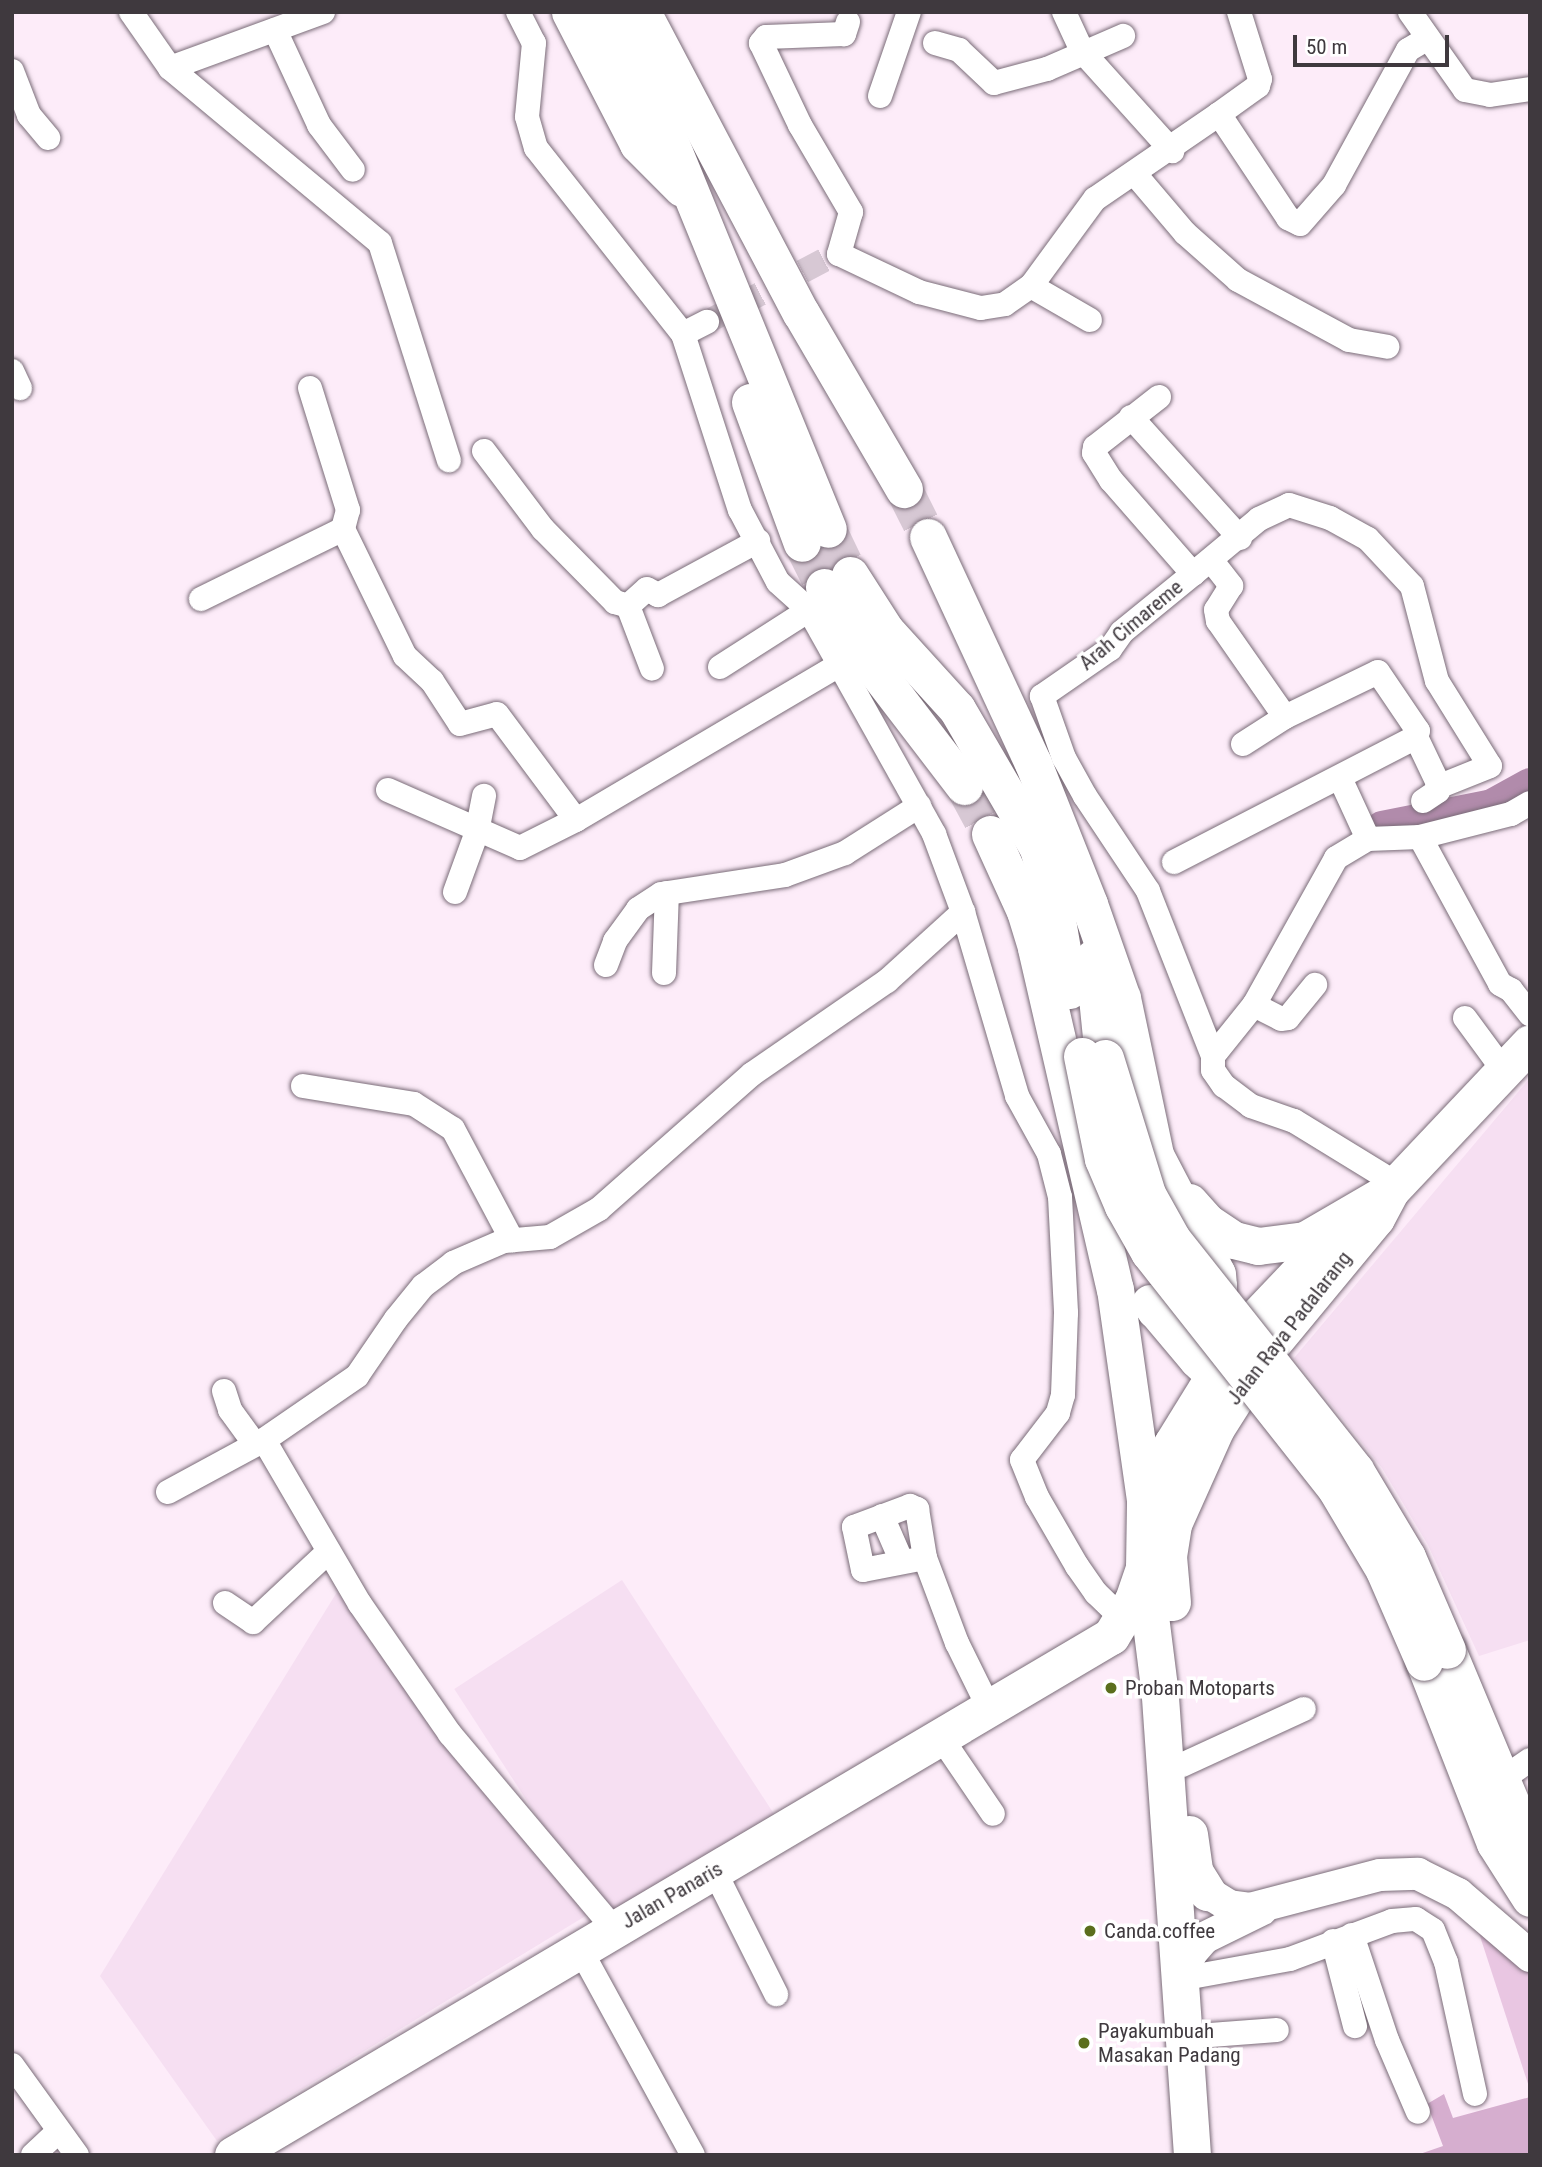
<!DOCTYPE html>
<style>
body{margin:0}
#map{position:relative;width:1542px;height:2167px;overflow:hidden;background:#fdecf9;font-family:"Roboto Condensed",sans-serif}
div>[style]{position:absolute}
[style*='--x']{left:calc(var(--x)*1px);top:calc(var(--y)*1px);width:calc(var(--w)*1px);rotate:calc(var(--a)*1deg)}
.built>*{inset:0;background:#f6dff2;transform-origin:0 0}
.green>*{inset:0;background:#e9c6e2}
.forest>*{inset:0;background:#d6aecf}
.river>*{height:37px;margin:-18.5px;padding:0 18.5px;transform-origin:18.5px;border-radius:18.5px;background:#b18bab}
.minor-tunnel>*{height:24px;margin-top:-12px;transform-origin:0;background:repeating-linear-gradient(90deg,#d7c8d4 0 24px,transparent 0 36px)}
.highway-tunnel>*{height:37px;margin-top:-18.5px;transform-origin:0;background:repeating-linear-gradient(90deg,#d7c8d4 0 37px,transparent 0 55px)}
.roads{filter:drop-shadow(0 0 2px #7a6c78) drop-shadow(0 0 2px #7a6c78)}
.minor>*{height:24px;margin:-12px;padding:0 12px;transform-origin:12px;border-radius:12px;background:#fff}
.major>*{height:32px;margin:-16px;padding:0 16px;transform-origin:16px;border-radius:16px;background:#fff}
.highway>*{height:37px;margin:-18.5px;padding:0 18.5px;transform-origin:18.5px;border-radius:18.5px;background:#fff}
.bridges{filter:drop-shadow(0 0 2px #7a6c78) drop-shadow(0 0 2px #7a6c78)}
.highway-bridge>*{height:37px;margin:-18.5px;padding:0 18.5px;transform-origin:18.5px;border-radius:18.5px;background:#fff}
.dots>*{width:19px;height:19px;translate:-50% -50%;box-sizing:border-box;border:4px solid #fff;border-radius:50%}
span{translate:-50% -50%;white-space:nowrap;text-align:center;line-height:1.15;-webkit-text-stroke:7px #fff;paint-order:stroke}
.street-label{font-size:21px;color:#3f393e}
.poi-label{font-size:21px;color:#3f393e}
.left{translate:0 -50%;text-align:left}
.frame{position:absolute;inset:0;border:14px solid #3f393e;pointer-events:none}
.scale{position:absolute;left:1293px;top:35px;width:156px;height:32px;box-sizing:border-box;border:4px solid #3f393e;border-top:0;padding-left:9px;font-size:21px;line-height:24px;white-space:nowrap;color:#3f393e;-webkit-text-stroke:5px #fff;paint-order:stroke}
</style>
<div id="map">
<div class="built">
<div style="clip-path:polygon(1530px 1078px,1530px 1640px,1479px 1656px,1428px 1545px,1382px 1468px,1294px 1358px)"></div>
<div style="left:622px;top:1580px;width:280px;height:200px;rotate:57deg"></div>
<div style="clip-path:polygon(337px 1592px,592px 1912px,217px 2141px,100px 1976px)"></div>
</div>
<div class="green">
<div style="clip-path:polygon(1478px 1930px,1530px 1974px,1530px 2090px)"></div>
</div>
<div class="forest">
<div style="clip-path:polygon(1444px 2094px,1453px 2118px,1530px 2097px,1530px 2155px,1417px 2155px,1443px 2146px,1427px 2104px)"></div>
</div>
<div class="river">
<div style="--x:1382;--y:829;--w:112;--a:-11.3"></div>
<div style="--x:1492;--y:807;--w:43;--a:-28.9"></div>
</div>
<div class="minor-tunnel">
<div style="--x:707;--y:322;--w:149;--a:-27.9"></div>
</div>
<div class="highway-tunnel">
<div style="--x:904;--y:489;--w:54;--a:63.4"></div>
<div style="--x:828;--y:529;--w:51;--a:64.4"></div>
<div style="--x:802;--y:543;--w:49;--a:63.4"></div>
<div style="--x:964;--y:786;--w:55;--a:61.6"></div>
</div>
<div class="roads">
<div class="minor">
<div style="--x:131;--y:12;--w:68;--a:55.1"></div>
<div style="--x:170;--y:68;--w:273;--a:39.8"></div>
<div style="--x:380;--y:243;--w:228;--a:72.4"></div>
<div style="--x:518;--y:12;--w:35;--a:63"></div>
<div style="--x:534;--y:43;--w:74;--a:95.4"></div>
<div style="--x:527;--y:117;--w:32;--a:74"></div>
<div style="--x:536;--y:148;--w:237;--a:51.7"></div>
<div style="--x:683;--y:334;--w:185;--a:72.1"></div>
<div style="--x:740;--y:510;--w:81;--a:62.2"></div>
<div style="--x:778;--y:582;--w:42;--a:42.1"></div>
<div style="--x:809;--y:610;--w:257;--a:60.8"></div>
<div style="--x:934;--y:834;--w:83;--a:69.6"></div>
<div style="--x:963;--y:912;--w:192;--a:73.6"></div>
<div style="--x:1017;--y:1096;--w:66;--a:61.1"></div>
<div style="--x:1049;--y:1154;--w:44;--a:75.7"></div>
<div style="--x:1060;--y:1197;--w:116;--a:87"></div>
<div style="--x:1066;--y:1313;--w:82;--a:92.1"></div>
<div style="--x:1063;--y:1395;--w:19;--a:106"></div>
<div style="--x:1058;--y:1413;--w:59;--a:127.5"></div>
<div style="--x:1022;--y:1460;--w:40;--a:68"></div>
<div style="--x:1037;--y:1497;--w:80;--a:59.9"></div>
<div style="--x:1077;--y:1566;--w:33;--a:55"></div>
<div style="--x:1096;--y:1593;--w:36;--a:44"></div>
<div style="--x:1064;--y:12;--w:43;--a:65.2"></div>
<div style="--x:1082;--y:51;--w:135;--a:48"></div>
<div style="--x:1410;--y:12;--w:95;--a:54.8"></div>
<div style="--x:1465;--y:90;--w:25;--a:11"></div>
<div style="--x:1490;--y:95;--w:40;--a:-8.5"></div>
<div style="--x:848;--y:22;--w:13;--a:108"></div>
<div style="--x:844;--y:34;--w:78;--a:177.8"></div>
<div style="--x:766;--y:37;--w:8;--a:130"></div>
<div style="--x:761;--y:43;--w:91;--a:64.6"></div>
<div style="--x:800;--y:125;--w:101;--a:59.6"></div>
<div style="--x:851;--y:212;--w:44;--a:105.9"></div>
<div style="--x:839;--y:254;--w:89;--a:25.4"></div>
<div style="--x:919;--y:292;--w:64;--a:14.5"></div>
<div style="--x:981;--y:308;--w:24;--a:-9"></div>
<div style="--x:1005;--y:304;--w:32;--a:-35"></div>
<div style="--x:1031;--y:286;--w:68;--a:30"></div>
<div style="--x:275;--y:30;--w:105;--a:65.1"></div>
<div style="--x:319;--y:125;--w:56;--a:52.9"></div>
<div style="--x:935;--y:43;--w:25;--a:16"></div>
<div style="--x:959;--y:50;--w:48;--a:43.3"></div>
<div style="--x:994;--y:83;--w:55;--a:-14.8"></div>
<div style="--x:1047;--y:69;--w:83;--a:-23.5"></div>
<div style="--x:170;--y:68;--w:163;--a:-20.1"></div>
<div style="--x:12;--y:71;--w:47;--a:68.9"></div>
<div style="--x:29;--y:115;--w:30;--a:50"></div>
<div style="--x:880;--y:96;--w:89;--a:-71"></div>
<div style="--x:1219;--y:114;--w:48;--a:-35.7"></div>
<div style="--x:1258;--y:86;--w:7;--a:-74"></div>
<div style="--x:1260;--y:79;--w:70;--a:-107.4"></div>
<div style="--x:1134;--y:173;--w:79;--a:49.6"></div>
<div style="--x:1185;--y:233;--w:71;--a:41.6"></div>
<div style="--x:1238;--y:280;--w:126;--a:28.4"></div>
<div style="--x:1349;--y:340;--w:39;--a:10"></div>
<div style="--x:1031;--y:286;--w:108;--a:-53.7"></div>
<div style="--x:1095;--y:199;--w:150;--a:-34.4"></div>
<div style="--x:1219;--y:114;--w:125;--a:56.4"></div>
<div style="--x:1288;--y:218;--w:13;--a:27"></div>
<div style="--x:1300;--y:224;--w:52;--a:-48.9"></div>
<div style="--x:1334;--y:185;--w:154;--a:-61.3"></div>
<div style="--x:1408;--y:50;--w:21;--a:-31"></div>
<div style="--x:683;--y:334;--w:27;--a:-27"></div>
<div style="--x:12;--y:371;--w:19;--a:65"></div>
<div style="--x:310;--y:388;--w:128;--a:72.7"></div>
<div style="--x:348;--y:510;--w:20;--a:105"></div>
<div style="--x:343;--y:529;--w:141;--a:64"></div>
<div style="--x:405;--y:656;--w:37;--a:43"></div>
<div style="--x:432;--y:681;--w:51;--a:56.9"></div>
<div style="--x:460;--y:724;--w:38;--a:-15"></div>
<div style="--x:497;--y:714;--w:132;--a:53.3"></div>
<div style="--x:1159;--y:397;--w:81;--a:142"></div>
<div style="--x:1095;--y:447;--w:6;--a:99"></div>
<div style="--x:1094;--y:453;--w:32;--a:58"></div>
<div style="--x:1111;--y:480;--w:125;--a:48.9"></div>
<div style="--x:1193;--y:574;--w:92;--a:140.8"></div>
<div style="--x:1122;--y:632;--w:21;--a:125"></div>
<div style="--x:1110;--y:649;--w:83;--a:145.3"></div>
<div style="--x:1042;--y:696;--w:66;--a:70.5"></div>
<div style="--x:1064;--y:758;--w:43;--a:61.1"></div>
<div style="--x:1085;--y:796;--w:114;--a:56.4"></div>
<div style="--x:1148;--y:891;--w:177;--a:68.5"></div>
<div style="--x:1131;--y:417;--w:163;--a:48"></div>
<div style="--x:484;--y:451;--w:98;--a:52.9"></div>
<div style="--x:543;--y:529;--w:103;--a:45.4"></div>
<div style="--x:615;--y:602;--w:14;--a:17"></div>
<div style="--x:628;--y:606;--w:25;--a:-42"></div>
<div style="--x:647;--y:589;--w:13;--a:29"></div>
<div style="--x:658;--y:595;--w:114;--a:-28.4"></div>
<div style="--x:1211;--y:560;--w:33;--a:52"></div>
<div style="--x:1231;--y:586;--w:28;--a:122"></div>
<div style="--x:1216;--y:610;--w:11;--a:80"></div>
<div style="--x:1218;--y:621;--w:117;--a:55.1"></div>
<div style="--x:1193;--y:574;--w:86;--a:-39.8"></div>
<div style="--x:1259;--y:519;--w:33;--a:-25"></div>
<div style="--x:1289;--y:505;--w:43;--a:17.6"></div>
<div style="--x:1330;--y:518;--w:43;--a:28.9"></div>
<div style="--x:1368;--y:539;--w:64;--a:46.9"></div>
<div style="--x:1412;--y:586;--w:98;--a:75.3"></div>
<div style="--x:1437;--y:681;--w:100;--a:58.1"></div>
<div style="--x:1490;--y:766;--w:56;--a:158"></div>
<div style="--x:201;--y:599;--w:158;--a:-26.2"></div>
<div style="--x:628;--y:606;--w:67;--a:69.1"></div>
<div style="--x:720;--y:667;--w:106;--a:-32.6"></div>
<div style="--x:1243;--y:744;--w:50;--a:-32.7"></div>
<div style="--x:1285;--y:717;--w:103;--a:-25.8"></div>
<div style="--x:1378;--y:672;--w:71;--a:55.9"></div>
<div style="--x:1418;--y:731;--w:6;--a:108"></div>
<div style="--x:1416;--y:737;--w:49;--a:64.5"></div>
<div style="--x:1437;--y:781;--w:10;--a:84"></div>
<div style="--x:1438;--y:791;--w:18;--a:146"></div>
<div style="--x:1340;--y:778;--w:67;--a:65.3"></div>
<div style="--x:388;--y:790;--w:144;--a:23.7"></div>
<div style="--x:520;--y:848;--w:63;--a:-26.6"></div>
<div style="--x:576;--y:820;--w:305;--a:-30.5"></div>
<div style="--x:1420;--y:837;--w:167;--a:61.4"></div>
<div style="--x:1500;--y:984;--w:13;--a:29"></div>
<div style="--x:1511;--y:990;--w:31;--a:52"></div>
<div style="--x:1174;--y:862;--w:272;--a:-27.3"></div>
<div style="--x:455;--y:892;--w:64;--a:-69.9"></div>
<div style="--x:477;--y:832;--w:37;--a:-79"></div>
<div style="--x:606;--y:965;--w:26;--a:-69"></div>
<div style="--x:615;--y:941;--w:39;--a:-54"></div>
<div style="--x:638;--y:909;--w:27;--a:-33"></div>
<div style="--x:661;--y:894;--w:125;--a:-8.7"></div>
<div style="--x:785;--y:875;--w:64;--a:-20.1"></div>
<div style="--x:845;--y:853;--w:88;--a:-32.4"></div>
<div style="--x:664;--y:973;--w:80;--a:-87.9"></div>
<div style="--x:1254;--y:1005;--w:30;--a:27"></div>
<div style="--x:1281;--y:1019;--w:7;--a:-8"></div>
<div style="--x:1288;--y:1018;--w:43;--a:-50.7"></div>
<div style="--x:1465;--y:1018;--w:66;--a:53.7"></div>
<div style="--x:303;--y:1086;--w:112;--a:9.2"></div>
<div style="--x:414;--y:1104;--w:46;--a:32.7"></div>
<div style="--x:453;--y:1129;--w:126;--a:62"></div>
<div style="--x:1397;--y:1184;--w:121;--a:-148.5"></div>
<div style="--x:1294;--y:1121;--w:46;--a:-160.8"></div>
<div style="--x:1251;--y:1106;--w:34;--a:-143"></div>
<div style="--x:1224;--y:1086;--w:19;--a:-125"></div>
<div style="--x:1213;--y:1070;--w:14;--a:-90"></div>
<div style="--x:1213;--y:1056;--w:65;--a:-51.2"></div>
<div style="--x:1254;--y:1005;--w:168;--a:-60.8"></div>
<div style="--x:1336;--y:858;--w:37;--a:-31"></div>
<div style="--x:1368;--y:839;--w:52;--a:-2.2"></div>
<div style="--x:1420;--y:837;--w:94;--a:-14.2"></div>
<div style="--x:1511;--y:814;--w:22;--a:-30"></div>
<div style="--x:224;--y:1391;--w:20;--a:72"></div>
<div style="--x:230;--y:1410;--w:39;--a:54"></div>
<div style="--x:264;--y:1440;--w:190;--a:59.7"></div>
<div style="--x:360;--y:1604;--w:158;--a:55.3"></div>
<div style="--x:450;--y:1734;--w:255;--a:49.9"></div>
<div style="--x:168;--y:1492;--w:109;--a:-28.4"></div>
<div style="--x:264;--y:1440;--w:113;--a:-34.5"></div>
<div style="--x:357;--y:1376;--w:69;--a:-55.6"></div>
<div style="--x:396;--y:1319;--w:43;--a:-50.7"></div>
<div style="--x:423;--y:1286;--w:38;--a:-37"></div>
<div style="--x:453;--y:1263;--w:56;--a:-23.3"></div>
<div style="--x:504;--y:1241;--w:46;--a:-5"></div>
<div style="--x:550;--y:1237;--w:56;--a:-29.7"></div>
<div style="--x:599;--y:1209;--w:204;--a:-41.4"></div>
<div style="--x:752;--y:1074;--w:164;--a:-34.6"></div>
<div style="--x:887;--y:981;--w:103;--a:-42.2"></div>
<div style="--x:882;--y:1516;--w:48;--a:66.6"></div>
<div style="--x:925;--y:1558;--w:63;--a:169"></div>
<div style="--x:863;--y:1570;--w:44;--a:-101.8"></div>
<div style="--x:854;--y:1527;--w:60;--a:-20.6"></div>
<div style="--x:910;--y:1506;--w:8;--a:23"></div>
<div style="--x:917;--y:1509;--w:50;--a:80.7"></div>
<div style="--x:925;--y:1558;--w:91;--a:69.4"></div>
<div style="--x:957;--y:1643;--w:72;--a:63.8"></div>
<div style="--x:225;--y:1603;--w:34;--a:34"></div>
<div style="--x:253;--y:1622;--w:103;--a:-43"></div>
<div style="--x:940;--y:1736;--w:94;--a:55.8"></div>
<div style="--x:1182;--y:1765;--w:134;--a:-24.7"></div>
<div style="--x:1514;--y:1771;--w:19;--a:-35"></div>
<div style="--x:714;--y:1870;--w:139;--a:63.4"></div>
<div style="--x:1352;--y:1935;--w:111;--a:71.6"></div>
<div style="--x:1387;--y:2040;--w:78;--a:66.7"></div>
<div style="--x:1333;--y:1941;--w:88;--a:75.5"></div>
<div style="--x:580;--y:1949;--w:235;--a:61.3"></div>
<div style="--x:1180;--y:1979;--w:112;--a:-10.3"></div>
<div style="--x:1290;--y:1959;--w:109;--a:-20.4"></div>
<div style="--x:1392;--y:1921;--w:24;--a:-5"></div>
<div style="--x:1416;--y:1919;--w:20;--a:33"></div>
<div style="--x:1433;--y:1930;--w:35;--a:68"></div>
<div style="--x:1446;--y:1962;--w:135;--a:77.6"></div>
<div style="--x:1184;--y:2037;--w:93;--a:-4.3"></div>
<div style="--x:12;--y:2065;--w:111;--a:54.2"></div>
<div style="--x:33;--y:2155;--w:35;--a:-43"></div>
</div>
<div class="major">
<div style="--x:1207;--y:1892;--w:26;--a:32"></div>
<div style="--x:1229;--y:1906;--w:21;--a:8"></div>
<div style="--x:1250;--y:1909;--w:134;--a:-14.7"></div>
<div style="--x:1380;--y:1875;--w:38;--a:-2"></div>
<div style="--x:1418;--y:1874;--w:45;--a:26.6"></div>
<div style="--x:1458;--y:1894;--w:95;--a:40.7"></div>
<div style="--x:1180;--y:1979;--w:28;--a:-67"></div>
<div style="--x:1191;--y:1953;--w:20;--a:-49"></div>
<div style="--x:1204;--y:1938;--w:64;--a:-26.2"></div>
</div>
<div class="highway">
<div style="--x:570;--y:12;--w:148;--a:62.7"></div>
<div style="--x:638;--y:144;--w:62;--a:45"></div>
<div style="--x:609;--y:12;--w:72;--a:62"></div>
<div style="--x:643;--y:76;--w:489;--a:67.8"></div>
<div style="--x:642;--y:12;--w:340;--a:62.2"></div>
<div style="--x:801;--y:313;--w:204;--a:59.7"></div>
<div style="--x:750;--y:402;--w:150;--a:69.8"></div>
<div style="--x:928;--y:537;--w:249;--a:65.1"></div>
<div style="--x:1033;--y:763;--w:152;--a:68.3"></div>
<div style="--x:1089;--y:904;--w:100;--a:70.7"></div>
<div style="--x:1122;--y:998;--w:160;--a:78.1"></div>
<div style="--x:1155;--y:1155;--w:134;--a:62.5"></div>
<div style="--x:1217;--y:1274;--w:12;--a:85"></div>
<div style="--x:1218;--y:1286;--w:28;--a:122"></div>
<div style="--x:1203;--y:1310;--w:30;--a:166"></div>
<div style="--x:1174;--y:1317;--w:20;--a:-160"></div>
<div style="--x:850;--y:575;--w:67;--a:57.3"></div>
<div style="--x:886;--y:631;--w:105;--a:47.7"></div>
<div style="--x:957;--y:709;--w:161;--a:59.8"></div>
<div style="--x:1038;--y:848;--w:74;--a:75.2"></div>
<div style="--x:1057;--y:920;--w:71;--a:80.3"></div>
<div style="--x:824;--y:587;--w:89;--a:58.8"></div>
<div style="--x:870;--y:663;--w:155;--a:52.6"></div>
<div style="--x:990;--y:834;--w:85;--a:65.6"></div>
<div style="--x:1025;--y:911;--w:39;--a:73"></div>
<div style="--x:1036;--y:948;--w:350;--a:77"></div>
<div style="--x:1115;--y:1289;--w:212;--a:81.9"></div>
<div style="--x:1093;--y:958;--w:89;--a:84.2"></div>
<div style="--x:1189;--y:1202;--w:27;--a:48"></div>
<div style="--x:1207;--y:1222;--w:32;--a:34"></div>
<div style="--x:1234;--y:1240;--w:25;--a:14"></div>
<div style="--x:1258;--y:1246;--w:47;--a:-7.3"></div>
<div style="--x:1305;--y:1240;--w:99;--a:-30.2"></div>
<div style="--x:1391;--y:1190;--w:202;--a:-46.6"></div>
<div style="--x:1150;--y:1303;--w:73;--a:50"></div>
<div style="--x:1197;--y:1359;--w:47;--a:43.3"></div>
<div style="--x:1172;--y:1602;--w:46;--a:-95"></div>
<div style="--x:1168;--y:1556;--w:32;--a:-81"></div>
<div style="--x:1173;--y:1524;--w:105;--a:-65.9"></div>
<div style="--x:1216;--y:1428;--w:84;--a:-57.6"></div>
<div style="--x:1261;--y:1357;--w:180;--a:-50.4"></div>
<div style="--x:1376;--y:1218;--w:32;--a:-62"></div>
<div style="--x:1447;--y:1650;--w:215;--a:67.3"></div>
<div style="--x:1424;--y:1662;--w:194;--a:68.6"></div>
<div style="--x:1495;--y:1843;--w:65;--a:57.5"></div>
<div style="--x:1189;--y:1834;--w:37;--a:82"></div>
<div style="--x:1194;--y:1871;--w:25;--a:58"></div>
<div style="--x:233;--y:2155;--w:1020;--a:-30.59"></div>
<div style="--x:1111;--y:1636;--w:42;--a:-58.6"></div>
<div style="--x:1133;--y:1600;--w:34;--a:-71"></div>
<div style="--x:1192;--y:2155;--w:461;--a:-94"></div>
<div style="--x:1160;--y:1695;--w:128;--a:-97.2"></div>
<div style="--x:1144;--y:1568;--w:65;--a:-89.1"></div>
<div style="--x:1145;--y:1503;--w:65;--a:-65.4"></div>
<div style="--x:1172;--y:1444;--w:129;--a:-58.3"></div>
<div style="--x:1240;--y:1334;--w:170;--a:-46.4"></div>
</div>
</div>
<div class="bridges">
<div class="highway-bridge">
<div style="--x:1082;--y:1056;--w:105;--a:78.5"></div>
<div style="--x:1103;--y:1159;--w:51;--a:66.9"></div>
<div style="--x:1123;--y:1206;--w:53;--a:60.5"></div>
<div style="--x:1149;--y:1252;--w:302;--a:51.7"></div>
<div style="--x:1336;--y:1489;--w:94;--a:59.3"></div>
<div style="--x:1384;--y:1570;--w:100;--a:66.5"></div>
<div style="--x:1105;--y:1058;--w:142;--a:72.8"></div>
<div style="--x:1147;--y:1194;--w:51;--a:60.9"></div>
<div style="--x:1172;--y:1239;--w:295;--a:51.6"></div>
<div style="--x:1355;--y:1470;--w:101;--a:59.1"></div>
<div style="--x:1407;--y:1557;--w:101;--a:66.7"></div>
</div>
</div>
<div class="dots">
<div style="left:1111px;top:1688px;background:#5b6e1d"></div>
<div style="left:1090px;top:1931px;background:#5b6e1d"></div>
<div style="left:1084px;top:2043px;background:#5b6e1d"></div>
</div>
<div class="street-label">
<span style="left:1131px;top:625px;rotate:-40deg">Arah Cimareme</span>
<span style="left:1289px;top:1328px;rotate:-52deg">Jalan Raya Padalarang</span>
<span style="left:672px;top:1895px;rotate:-30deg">Jalan Panaris</span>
</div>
<div class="poi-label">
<span class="left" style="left:1125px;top:1688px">Proban Motoparts</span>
<span class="left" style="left:1104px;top:1931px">Canda.coffee</span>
<span class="left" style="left:1098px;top:2043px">Payakumbuah<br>Masakan Padang</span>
</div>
<div class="frame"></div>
<div class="scale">50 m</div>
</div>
